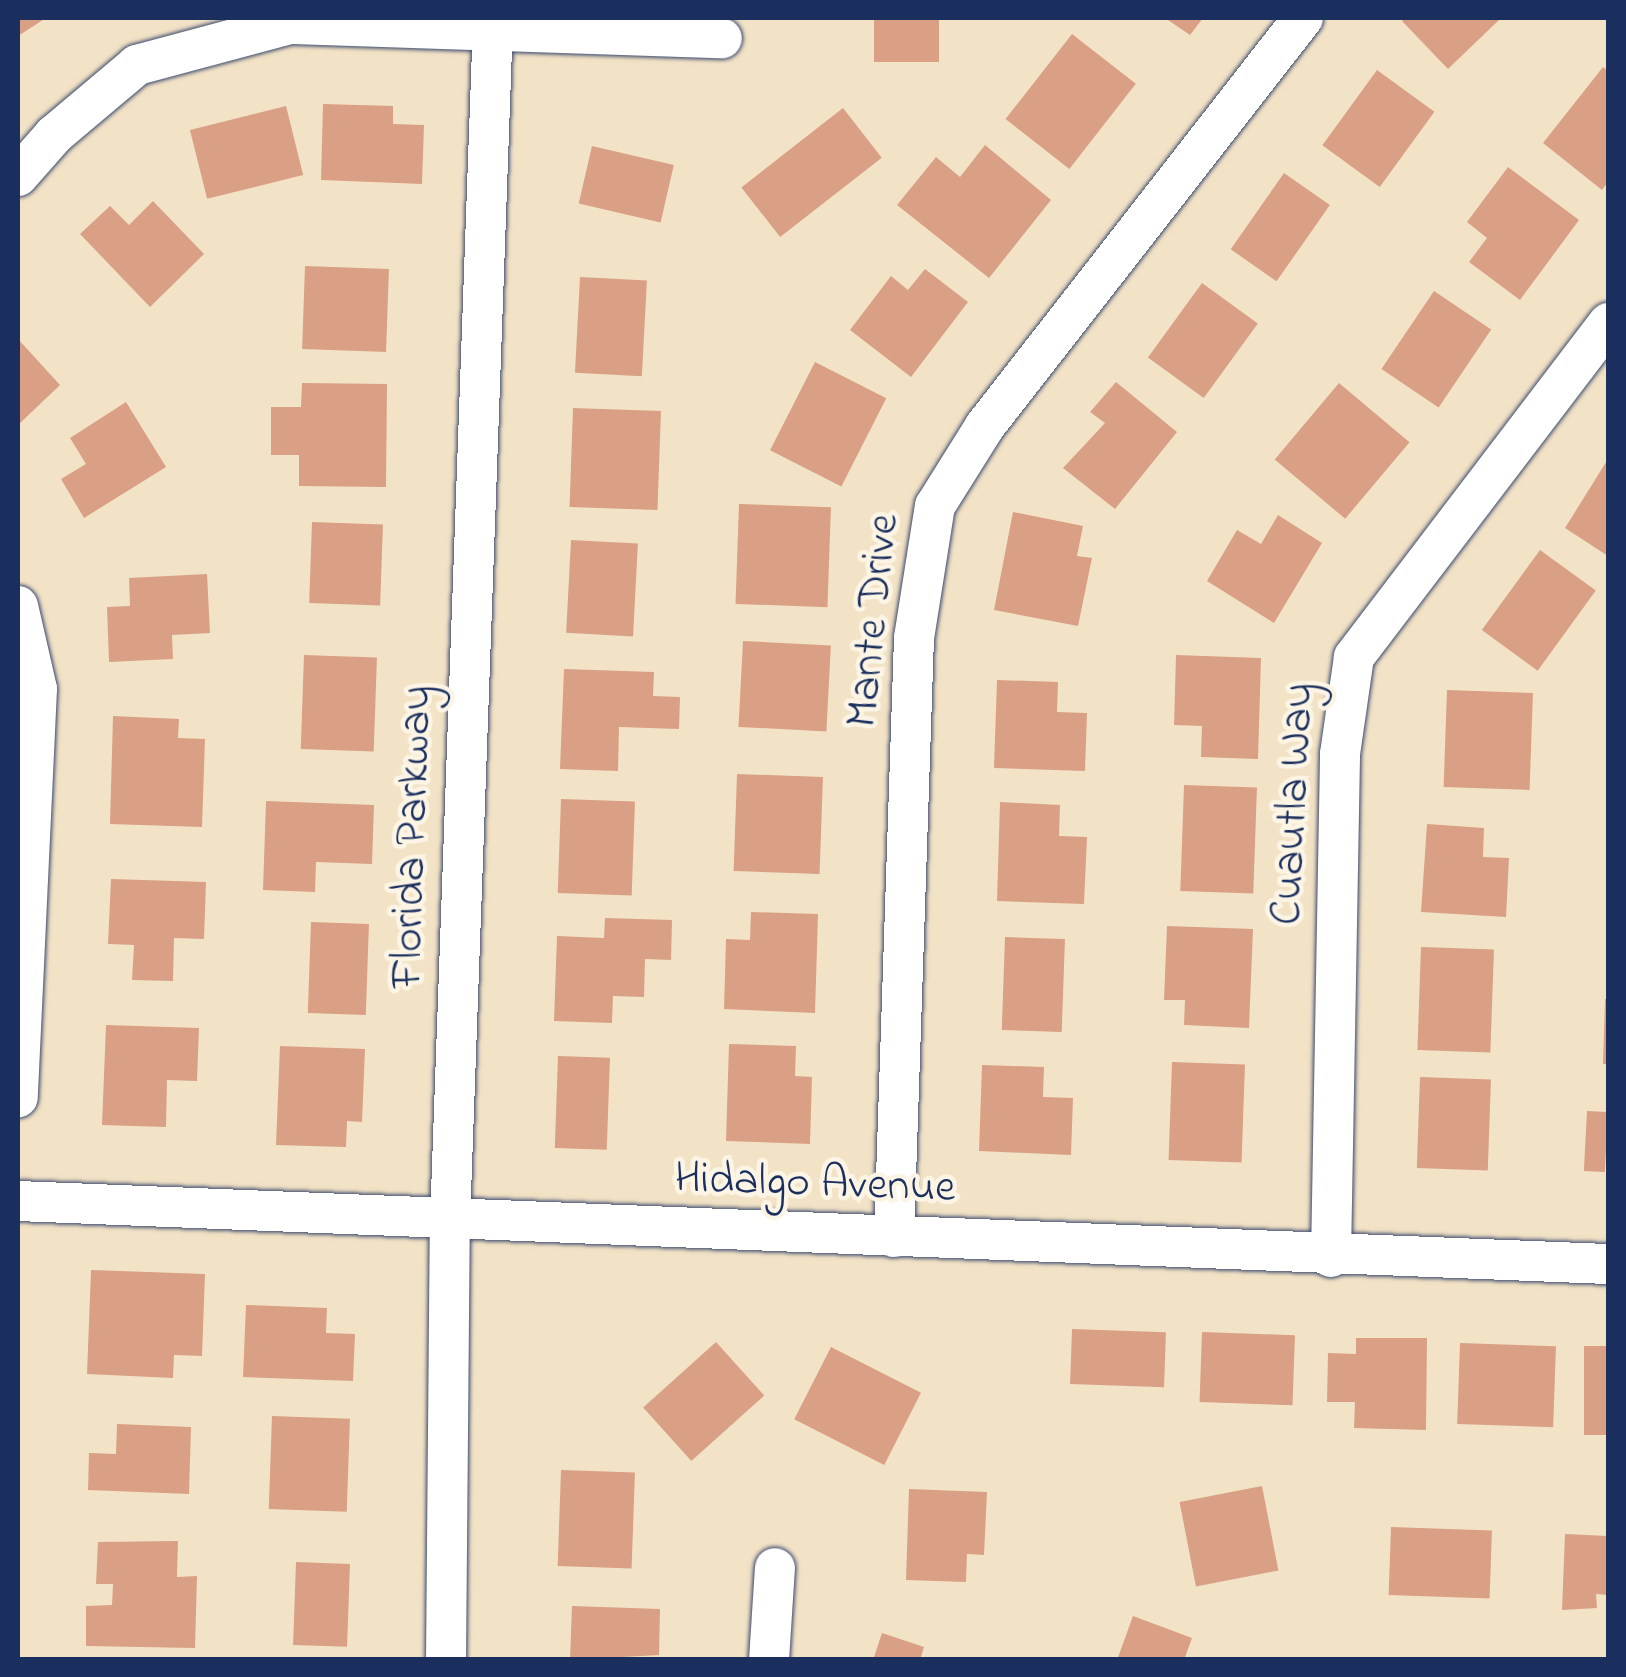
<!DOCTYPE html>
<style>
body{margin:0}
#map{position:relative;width:1626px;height:1677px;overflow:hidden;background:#f3e3c6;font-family:"Indie Flower",sans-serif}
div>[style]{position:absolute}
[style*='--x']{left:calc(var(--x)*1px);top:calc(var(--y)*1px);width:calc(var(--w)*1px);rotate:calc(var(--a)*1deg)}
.building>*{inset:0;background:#d9a085;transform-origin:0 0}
.roads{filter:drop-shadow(0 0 2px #3b4a6e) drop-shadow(0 0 2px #3b4a6e)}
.minor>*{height:40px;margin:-20px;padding:0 20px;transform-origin:20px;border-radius:20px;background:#fff}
span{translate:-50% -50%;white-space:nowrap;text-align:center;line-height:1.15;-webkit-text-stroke:9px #fcf5e5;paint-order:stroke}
.street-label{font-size:45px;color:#1b2f5e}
.frame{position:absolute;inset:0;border:20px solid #1b2f5e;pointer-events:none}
</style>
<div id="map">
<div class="building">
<div style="clip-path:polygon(18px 18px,46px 18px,18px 36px)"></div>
<div style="left:874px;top:18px;width:65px;height:44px"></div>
<div style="clip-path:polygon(1165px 18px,1203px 18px,1190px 35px)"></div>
<div style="clip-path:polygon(1406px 18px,1501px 18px,1448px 69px,1402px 21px)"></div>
<div style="left:1072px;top:34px;width:81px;height:108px;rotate:38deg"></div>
<div style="clip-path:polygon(1603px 67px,1608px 71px,1608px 182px,1602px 190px,1543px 143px)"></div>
<div style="left:1377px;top:70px;width:71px;height:93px;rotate:36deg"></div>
<div style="clip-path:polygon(323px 104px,393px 106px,393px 124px,424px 125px,422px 184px,321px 180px)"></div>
<div style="left:286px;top:106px;width:71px;height:99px;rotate:76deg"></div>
<div style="left:843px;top:108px;width:63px;height:129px;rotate:52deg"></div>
<div style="clip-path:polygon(985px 145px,1051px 200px,989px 278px,897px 205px,936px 157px,960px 177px)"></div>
<div style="left:592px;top:146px;width:84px;height:59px;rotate:13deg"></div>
<div style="clip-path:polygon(1508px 167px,1579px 220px,1520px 300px,1469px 262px,1487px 238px,1467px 222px)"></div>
<div style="left:1284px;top:173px;width:56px;height:93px;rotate:35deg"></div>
<div style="clip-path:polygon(153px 201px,204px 254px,150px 307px,80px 234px,110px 206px,129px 225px)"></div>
<div style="left:305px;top:266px;width:84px;height:83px;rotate:2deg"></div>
<div style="clip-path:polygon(925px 269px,968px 302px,911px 377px,850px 330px,891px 276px,908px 290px)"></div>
<div style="left:580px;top:277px;width:67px;height:96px;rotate:3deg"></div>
<div style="left:1202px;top:283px;width:69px;height:92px;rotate:36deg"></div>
<div style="left:1434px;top:291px;width:69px;height:94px;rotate:34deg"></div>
<div style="clip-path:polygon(18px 339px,60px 385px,18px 425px)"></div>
<div style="left:815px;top:362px;width:80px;height:99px;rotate:27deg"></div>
<div style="clip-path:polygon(1116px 382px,1177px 432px,1115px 509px,1063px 468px,1105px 423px,1090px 412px)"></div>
<div style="clip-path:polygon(302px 383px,387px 384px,386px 487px,299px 486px,299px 455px,271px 455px,271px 407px,301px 407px)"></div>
<div style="left:1339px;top:383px;width:92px;height:100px;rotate:40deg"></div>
<div style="clip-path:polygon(126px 402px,166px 467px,84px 518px,61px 479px,86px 464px,70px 438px)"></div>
<div style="left:573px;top:408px;width:88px;height:99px;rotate:2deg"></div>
<div style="clip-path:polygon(1608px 459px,1608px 556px,1565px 528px)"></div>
<div style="left:739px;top:504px;width:92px;height:100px;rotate:2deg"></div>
<div style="clip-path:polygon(1013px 512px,1083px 526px,1077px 556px,1092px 558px,1078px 626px,994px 610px)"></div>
<div style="clip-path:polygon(1278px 515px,1322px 543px,1274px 623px,1207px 581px,1237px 530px,1261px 544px)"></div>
<div style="left:312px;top:522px;width:71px;height:81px;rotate:2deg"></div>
<div style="left:571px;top:540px;width:67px;height:93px;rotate:3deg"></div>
<div style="left:1540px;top:550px;width:69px;height:99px;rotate:36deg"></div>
<div style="clip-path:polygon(207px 574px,210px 633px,172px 635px,173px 659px,109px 662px,107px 607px,130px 606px,129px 578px)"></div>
<div style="left:743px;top:641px;width:88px;height:86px;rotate:3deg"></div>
<div style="left:304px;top:655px;width:73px;height:94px;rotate:2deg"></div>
<div style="clip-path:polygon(1176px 655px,1261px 658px,1258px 759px,1201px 757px,1202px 726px,1174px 725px)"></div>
<div style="clip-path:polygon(564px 669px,654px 672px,653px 696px,680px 697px,679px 729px,619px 727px,618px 771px,560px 769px)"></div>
<div style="clip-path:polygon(997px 680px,1058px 682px,1057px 712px,1087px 713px,1085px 771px,994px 768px)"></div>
<div style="left:1447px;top:690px;width:86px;height:97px;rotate:2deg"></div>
<div style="clip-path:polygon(113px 716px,179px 719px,178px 738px,205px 739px,202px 827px,110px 824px)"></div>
<div style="left:737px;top:774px;width:86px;height:97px;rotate:2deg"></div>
<div style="left:1184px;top:785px;width:73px;height:106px;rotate:2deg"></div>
<div style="left:561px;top:799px;width:74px;height:94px;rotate:2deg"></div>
<div style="clip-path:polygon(266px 801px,374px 805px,372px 864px,316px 862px,315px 892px,263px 890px)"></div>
<div style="clip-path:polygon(1000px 802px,1060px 805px,1059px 836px,1087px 837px,1084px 904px,997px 901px)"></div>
<div style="clip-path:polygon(1427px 824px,1484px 828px,1483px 857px,1509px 858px,1506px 917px,1421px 912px)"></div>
<div style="clip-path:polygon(111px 879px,206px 882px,204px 939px,174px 938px,173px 981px,132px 980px,134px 945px,108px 944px)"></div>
<div style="clip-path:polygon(751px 912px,818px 914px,815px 1013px,724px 1009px,726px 939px,750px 940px)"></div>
<div style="clip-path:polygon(605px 918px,672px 920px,671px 960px,645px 959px,644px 997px,613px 996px,612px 1023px,554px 1021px,557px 936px,604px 938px)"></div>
<div style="left:311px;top:922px;width:58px;height:91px;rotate:2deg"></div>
<div style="clip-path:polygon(1167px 926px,1253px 929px,1249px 1028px,1184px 1025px,1185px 1000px,1164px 1000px)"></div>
<div style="left:1005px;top:937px;width:60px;height:93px;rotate:2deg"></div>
<div style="left:1421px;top:947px;width:73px;height:103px;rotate:2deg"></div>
<div style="clip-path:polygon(1605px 999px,1608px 999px,1608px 1064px,1603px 1064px)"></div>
<div style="clip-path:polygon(106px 1025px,199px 1028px,197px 1081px,167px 1080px,166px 1127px,102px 1125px)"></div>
<div style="clip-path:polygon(729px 1044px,796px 1046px,795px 1076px,812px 1077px,810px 1144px,726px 1141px)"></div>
<div style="clip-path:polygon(280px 1046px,365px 1049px,362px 1122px,347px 1121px,346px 1147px,276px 1145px)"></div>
<div style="left:558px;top:1056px;width:52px;height:92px;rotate:2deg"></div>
<div style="left:1172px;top:1062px;width:73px;height:98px;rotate:2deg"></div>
<div style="clip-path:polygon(982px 1065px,1044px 1067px,1043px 1097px,1073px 1098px,1071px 1155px,979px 1151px)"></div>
<div style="left:1420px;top:1077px;width:71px;height:91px;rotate:2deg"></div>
<div style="left:1587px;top:1111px;width:21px;height:60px;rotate:3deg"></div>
<div style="clip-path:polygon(91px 1270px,205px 1274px,202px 1356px,174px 1355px,173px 1378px,87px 1374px)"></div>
<div style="clip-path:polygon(246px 1305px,327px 1308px,326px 1333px,355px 1334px,353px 1381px,243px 1377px)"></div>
<div style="left:1072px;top:1329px;width:94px;height:55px;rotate:2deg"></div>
<div style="left:1202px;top:1332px;width:93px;height:70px;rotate:2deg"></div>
<div style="clip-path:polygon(1356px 1338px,1427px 1338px,1426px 1430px,1354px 1428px,1355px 1402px,1327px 1402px,1328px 1353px,1356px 1354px)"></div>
<div style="left:716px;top:1342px;width:72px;height:98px;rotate:48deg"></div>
<div style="left:1460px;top:1343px;width:96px;height:81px;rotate:2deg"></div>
<div style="left:1584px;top:1346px;width:24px;height:89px"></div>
<div style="left:831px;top:1347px;width:101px;height:81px;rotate:27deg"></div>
<div style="left:272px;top:1416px;width:78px;height:93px;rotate:2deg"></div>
<div style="clip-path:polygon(117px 1424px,191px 1427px,189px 1494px,88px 1490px,89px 1453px,116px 1454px)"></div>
<div style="left:561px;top:1470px;width:74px;height:96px;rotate:2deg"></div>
<div style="left:1262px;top:1486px;width:86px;height:84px;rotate:79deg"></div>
<div style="clip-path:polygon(909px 1489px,987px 1492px,984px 1555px,967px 1554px,966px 1582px,906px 1580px)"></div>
<div style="left:1391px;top:1527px;width:101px;height:68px;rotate:2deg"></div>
<div style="clip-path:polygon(1565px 1534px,1608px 1536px,1608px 1595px,1596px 1594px,1597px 1608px,1562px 1610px)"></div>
<div style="clip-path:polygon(178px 1541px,177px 1577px,197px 1576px,195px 1648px,86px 1646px,86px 1606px,112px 1605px,113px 1584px,96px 1584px,98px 1542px)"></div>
<div style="left:296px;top:1562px;width:54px;height:83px;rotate:2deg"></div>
<div style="clip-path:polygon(572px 1606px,660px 1609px,659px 1655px,570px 1660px)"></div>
<div style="clip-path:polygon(1133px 1616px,1192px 1638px,1184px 1660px,1117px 1660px)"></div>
<div style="clip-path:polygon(882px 1633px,924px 1647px,920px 1660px,873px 1660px)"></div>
</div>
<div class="roads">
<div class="minor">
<div style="--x:18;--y:176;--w:55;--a:-48.7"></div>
<div style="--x:54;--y:135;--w:109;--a:-40.1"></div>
<div style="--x:137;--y:65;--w:158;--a:-15"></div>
<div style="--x:290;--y:24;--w:432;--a:1.9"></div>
<div style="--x:18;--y:606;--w:85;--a:77.1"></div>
<div style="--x:37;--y:689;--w:409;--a:92.7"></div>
<div style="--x:18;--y:1201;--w:1591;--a:2.27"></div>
<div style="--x:894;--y:1237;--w:599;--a:-88.09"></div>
<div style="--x:914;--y:638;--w:134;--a:-81"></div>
<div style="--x:935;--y:506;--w:94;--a:-58"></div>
<div style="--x:985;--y:426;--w:517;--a:-52.07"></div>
<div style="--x:1331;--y:1257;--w:503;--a:-88.97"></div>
<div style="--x:1340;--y:754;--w:98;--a:-81.8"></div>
<div style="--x:1354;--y:657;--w:420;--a:-52.7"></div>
<div style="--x:446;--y:1660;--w:438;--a:-89.5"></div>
<div style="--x:450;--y:1222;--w:1205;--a:-87.95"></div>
<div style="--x:769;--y:1660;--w:92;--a:-86.3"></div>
</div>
</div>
<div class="street-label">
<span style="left:875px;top:621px;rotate:-84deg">Mante Drive</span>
<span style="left:1295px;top:804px;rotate:-87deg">Cuautla Way</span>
<span style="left:414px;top:837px;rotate:-88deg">Florida Parkway</span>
<span style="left:815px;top:1185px;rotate:2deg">Hidalgo Avenue</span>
</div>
<div class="frame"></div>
</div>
